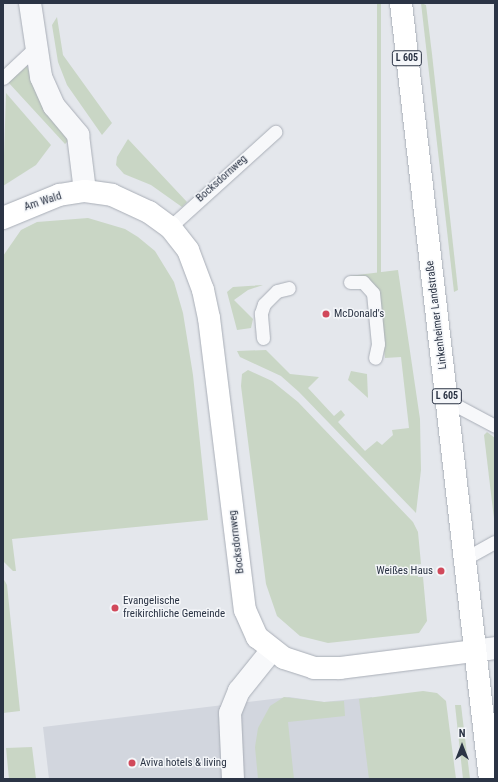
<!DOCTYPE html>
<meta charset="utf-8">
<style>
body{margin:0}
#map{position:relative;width:498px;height:782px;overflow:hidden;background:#e4e7ec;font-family:"Roboto Condensed",sans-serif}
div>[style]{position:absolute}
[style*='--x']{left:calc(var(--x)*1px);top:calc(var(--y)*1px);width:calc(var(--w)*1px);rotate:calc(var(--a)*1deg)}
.built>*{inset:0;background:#d2d6de}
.green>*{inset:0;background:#c9d6c5;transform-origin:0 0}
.roads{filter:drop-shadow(0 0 1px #a9aeb7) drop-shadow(0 0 1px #a9aeb7)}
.lane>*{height:13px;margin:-6.5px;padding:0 6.5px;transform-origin:6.5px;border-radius:6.5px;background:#f7f8fa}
.street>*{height:22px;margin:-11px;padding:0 11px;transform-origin:11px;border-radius:11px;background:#f7f8fa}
.secondary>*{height:22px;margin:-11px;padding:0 11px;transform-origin:11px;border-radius:11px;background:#fff}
.primary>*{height:22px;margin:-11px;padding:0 11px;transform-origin:11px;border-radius:11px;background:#fff}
.dots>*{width:11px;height:11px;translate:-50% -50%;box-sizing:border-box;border:2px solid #f4f6f9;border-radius:50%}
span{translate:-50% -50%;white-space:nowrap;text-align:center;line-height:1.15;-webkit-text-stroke:3px #f4f6f9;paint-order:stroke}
.shield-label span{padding:1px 3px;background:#f4f6f9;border:1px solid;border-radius:3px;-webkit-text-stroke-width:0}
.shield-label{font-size:10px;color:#2b3445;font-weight:700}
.street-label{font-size:11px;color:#2b3445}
.poi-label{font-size:11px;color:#2b3445}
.left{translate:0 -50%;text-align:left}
.right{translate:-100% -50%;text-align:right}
.frame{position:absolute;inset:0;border:4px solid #2b3445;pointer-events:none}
.north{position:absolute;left:442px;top:726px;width:40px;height:40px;-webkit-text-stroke:3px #f4f6f9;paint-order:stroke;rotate:0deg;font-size:11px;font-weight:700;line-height:16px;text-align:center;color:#2b3445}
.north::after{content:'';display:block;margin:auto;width:14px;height:18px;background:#2b3445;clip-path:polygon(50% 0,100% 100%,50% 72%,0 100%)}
</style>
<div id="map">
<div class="built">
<div style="clip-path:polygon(289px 697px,324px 702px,372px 697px,381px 779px,49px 779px,43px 727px)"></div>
</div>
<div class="green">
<div style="left:377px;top:3px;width:4px;height:338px"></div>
<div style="clip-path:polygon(421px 3px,426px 5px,432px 54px,458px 290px,454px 292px)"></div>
<div style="clip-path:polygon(57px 17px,63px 55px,112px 123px,102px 135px,67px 85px,58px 62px,52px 25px)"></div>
<div style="clip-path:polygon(27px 66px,38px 95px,62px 130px,68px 141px,65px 144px,8px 82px)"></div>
<div style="clip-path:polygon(6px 93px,51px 145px,36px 165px,3px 186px)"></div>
<div style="clip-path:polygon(128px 139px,187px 202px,182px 207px,151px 185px,124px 174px,116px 165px,117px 157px)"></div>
<div style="clip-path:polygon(88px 218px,125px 229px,138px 237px,155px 251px,174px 282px,183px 313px,193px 375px,208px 520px,12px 539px,16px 571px,13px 571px,3px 561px,3px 256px,21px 230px,37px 222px)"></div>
<div style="clip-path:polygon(398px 270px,420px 419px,421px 470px,416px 513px,299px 392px,281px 376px,240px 357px,237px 351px,266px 350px,290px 374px,319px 377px,308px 388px,334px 416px,341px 410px,345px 415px,338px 422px,365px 451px,377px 441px,382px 445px,393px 435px,392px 430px,409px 428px,401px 357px,385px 358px,375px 285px,349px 276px)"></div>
<div style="clip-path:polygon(263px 285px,248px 290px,234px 300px,253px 319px,251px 328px,237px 330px,227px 292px,233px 287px)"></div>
<div style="clip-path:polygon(248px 370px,272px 381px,298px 402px,413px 522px,418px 532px,421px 564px,416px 565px,418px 577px,423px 577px,427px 621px,419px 633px,328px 643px,300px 636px,277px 616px,266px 584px,241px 386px,242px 374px)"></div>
<div style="clip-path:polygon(351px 371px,367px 374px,368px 398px,348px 380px)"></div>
<div style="clip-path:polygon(487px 432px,495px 438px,495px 527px,484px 435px)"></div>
<div style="clip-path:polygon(3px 578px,7px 585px,20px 711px,3px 713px)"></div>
<div style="clip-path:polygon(423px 691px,437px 693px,446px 701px,456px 779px,369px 779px,359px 699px)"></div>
<div style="clip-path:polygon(284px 697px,324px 702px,344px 701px,345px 716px,288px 722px,294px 779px,258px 779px,255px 747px,258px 728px,270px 706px)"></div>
<div style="clip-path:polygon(455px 705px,461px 705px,470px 779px,463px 779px)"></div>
<div style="clip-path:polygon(32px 747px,36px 779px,9px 779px,6px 748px)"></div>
</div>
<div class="roads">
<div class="lane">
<div style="--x:3;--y:78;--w:45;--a:-43.2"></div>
<div style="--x:170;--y:227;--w:142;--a:-42.1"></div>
<div style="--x:350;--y:282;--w:13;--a:0"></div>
<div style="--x:363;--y:282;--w:15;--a:48"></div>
<div style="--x:373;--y:293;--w:51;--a:84.4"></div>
<div style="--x:378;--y:344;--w:14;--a:102"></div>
<div style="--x:263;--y:338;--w:25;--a:-95"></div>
<div style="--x:261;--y:313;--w:9;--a:-72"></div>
<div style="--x:264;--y:304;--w:18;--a:-45"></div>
<div style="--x:277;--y:291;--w:12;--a:-14"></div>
<div style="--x:448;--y:401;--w:53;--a:28"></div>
<div style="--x:464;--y:559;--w:35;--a:-29"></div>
</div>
<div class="street">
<div style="--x:30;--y:3;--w:75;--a:81.5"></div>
<div style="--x:41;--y:77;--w:32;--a:66"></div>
<div style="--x:54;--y:106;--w:38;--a:50"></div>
<div style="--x:78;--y:135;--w:56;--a:82.9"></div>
<div style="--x:474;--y:651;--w:21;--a:-8"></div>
<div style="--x:233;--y:779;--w:66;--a:-92.6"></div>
<div style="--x:230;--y:713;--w:24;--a:-68"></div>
<div style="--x:239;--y:691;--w:53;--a:-51.2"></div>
</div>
<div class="secondary">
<div style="--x:3;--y:218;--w:61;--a:-22.3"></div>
<div style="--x:59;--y:195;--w:26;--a:-9"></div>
<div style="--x:85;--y:191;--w:27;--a:8"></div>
<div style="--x:112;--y:195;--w:41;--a:24.7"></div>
<div style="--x:149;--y:212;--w:26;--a:36"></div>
<div style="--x:170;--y:227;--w:29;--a:52"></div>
<div style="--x:188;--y:250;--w:43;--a:69.4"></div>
<div style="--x:203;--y:290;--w:29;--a:78"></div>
<div style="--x:209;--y:318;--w:294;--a:83"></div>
<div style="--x:245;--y:610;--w:30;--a:66"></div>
<div style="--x:257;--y:637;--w:34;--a:38"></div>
<div style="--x:284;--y:658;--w:32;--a:18"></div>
<div style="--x:314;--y:668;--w:26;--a:0"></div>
<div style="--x:340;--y:668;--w:135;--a:-7.2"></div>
</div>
<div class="primary">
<div style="--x:401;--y:3;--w:781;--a:83.46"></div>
</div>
</div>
<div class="dots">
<div style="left:326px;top:314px;background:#d1495b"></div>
<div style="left:441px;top:571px;background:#d1495b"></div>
<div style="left:115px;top:608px;background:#d1495b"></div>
<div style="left:132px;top:763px;background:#d1495b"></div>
</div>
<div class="shield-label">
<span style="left:407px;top:58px">L 605</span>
<span style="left:447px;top:396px">L 605</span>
</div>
<div class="street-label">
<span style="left:222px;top:179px;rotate:-42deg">Bocksdornweg</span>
<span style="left:43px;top:202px;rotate:-18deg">Am Wald</span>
<span style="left:437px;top:315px;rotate:-97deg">Linkenheimer Landstraße</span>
<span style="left:237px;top:542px;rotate:-97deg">Bocksdornweg</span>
</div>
<div class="poi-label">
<span class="left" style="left:334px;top:314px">McDonald's</span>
<span class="right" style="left:433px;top:571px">Weißes Haus</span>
<span class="left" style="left:123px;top:608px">Evangelische<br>freikirchliche Gemeinde</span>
<span class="left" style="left:140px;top:763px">Aviva hotels &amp; living</span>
</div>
<div class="frame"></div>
<div class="north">N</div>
</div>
